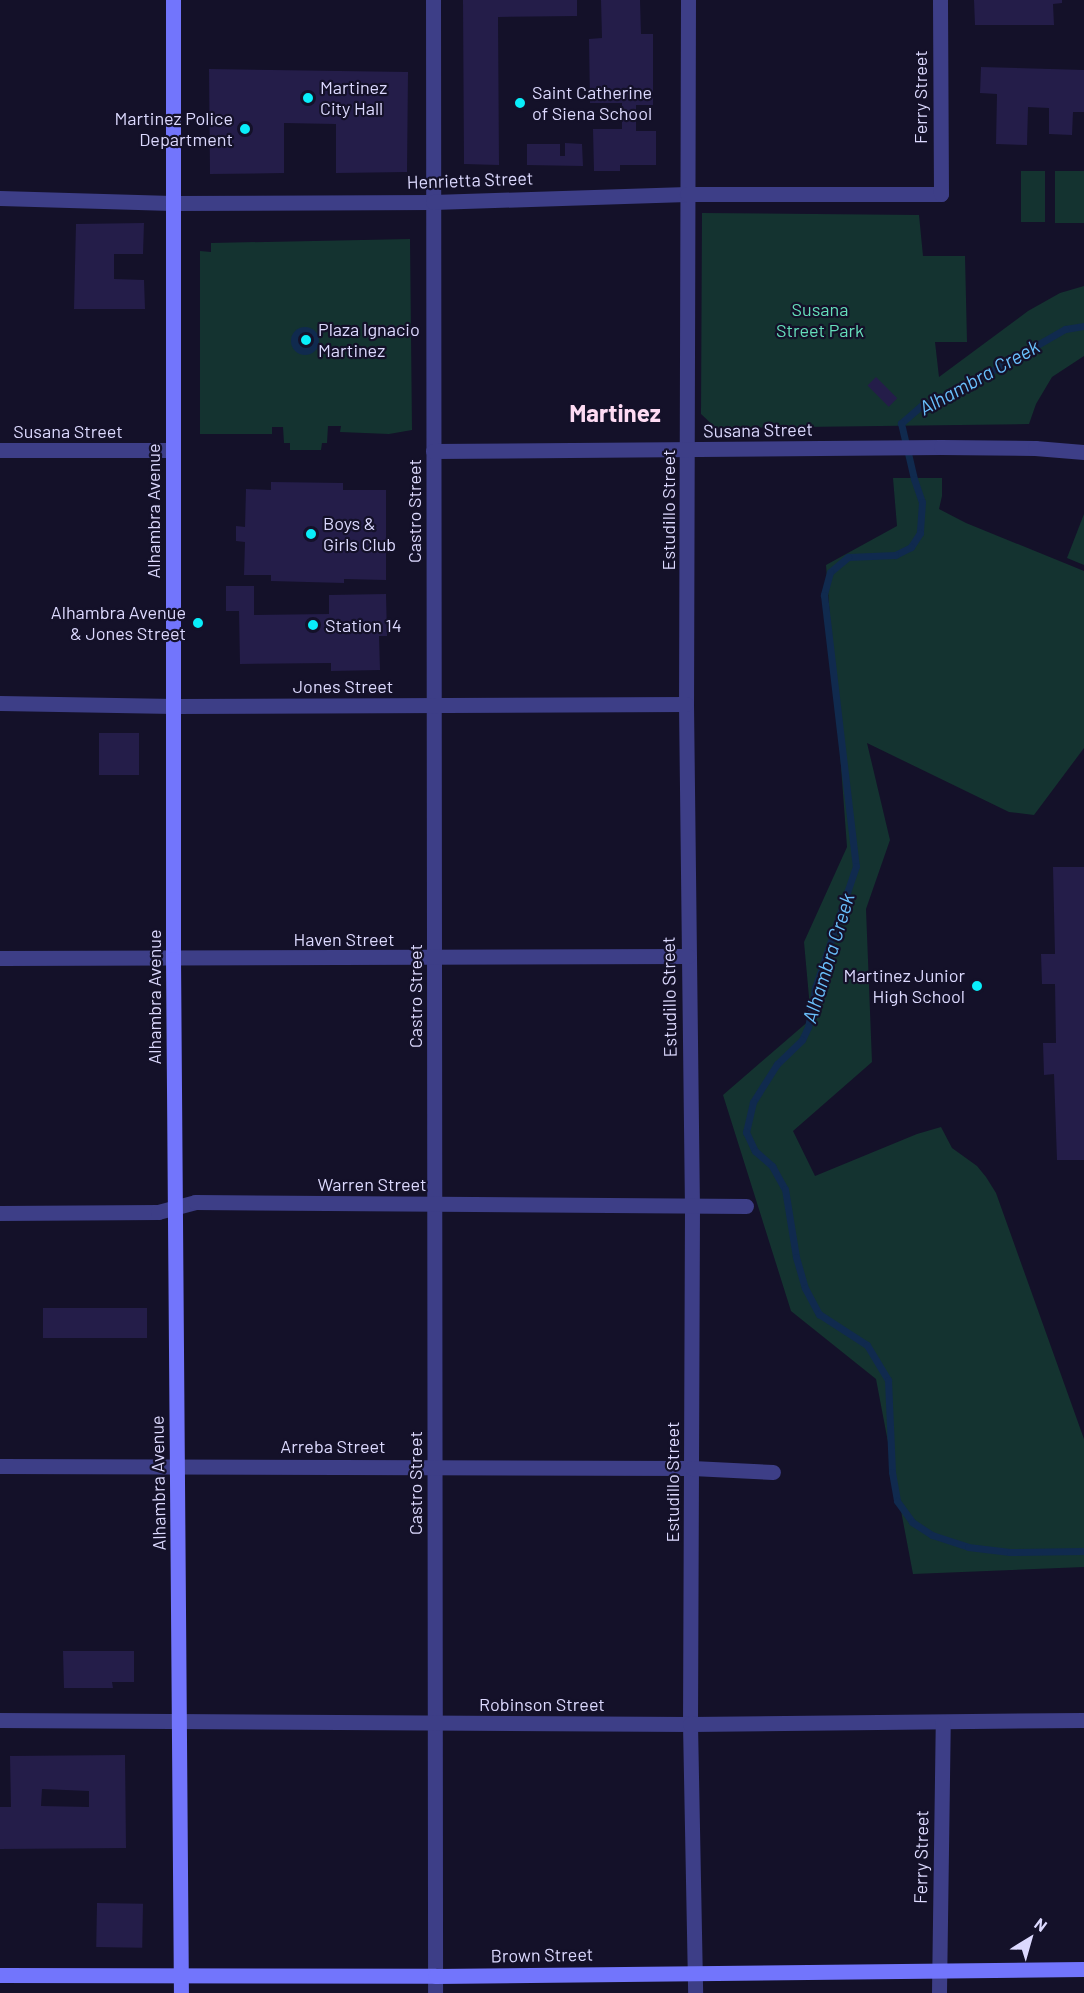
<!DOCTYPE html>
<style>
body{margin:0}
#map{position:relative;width:1084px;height:1993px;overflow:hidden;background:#141129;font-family:Barlow,sans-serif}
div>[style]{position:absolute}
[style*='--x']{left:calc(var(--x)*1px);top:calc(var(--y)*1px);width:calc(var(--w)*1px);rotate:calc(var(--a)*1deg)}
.green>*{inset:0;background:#143330;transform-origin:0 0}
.water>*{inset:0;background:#102a4e}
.round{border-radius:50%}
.stream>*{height:7px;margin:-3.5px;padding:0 3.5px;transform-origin:3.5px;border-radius:3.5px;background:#102a4e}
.building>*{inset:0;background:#241d49;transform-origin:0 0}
.street>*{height:15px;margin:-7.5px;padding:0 7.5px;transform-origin:7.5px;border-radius:7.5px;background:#3d3e87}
.secondary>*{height:15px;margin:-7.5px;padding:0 7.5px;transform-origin:7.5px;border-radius:7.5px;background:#7275fc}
.dots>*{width:16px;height:16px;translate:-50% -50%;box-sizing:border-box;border:3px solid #141129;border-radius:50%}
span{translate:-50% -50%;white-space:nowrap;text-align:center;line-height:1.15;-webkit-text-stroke:4.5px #141129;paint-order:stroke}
.poi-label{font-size:18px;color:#dcd9fe}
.left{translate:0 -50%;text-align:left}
.right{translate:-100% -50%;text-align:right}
.street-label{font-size:18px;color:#dcd9fe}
.park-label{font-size:18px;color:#65deba}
.water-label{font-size:20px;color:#69bffc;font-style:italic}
.district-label{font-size:24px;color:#fedbf3;font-weight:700}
.north{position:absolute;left:1000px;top:1909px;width:60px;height:60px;-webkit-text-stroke:4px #141129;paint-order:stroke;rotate:37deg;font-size:16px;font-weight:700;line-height:24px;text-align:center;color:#dcd9fe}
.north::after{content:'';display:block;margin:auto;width:21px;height:27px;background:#dcd9fe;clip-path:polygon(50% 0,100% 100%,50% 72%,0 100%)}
</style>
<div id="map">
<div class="green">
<div style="left:1021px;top:171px;width:24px;height:51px"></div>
<div style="left:1055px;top:171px;width:29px;height:52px"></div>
<div style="clip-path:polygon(702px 213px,919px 215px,923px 256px,965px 256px,967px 342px,935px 342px,939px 377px,1028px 311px,1060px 293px,1084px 286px,1084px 356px,1052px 377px,1036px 404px,1029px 424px,716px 428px,701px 414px)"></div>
<div style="clip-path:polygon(410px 239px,412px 430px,389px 434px,340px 432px,341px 426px,328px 426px,327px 443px,322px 443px,321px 450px,290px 450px,290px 443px,284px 443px,283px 427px,272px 427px,272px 434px,200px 434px,200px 251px,211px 252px,211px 243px)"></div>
<div style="clip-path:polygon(893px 478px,942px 478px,942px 496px,939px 509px,966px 523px,1084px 571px,1084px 748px,1034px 815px,1009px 812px,867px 743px,890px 840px,866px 909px,872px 1062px,793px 1131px,815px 1176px,917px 1134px,941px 1127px,952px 1148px,977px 1166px,986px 1177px,996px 1193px,1084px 1439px,1084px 1567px,913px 1574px,876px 1379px,791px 1311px,723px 1095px,811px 1019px,804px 942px,847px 847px,826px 565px,897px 526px)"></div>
<div style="clip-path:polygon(1084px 514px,1084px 565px,1067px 558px)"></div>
</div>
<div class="water">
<div class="round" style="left:291px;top:327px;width:28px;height:28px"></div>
</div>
<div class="stream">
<div style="--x:1084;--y:326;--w:19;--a:171"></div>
<div style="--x:1065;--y:329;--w:127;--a:150.2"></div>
<div style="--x:955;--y:392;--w:35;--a:158"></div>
<div style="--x:922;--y:405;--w:28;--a:139"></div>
<div style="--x:901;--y:423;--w:57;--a:76.9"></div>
<div style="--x:914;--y:479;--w:24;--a:71"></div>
<div style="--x:922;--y:502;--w:31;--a:94"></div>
<div style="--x:920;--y:533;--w:17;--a:123"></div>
<div style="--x:911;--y:547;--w:18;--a:153"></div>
<div style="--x:895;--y:555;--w:47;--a:177.6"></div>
<div style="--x:848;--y:557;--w:23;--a:140"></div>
<div style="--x:830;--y:572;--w:24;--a:105"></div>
<div style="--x:824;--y:595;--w:273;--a:83.3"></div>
<div style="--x:856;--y:866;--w:129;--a:108.6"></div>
<div style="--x:815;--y:988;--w:40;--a:100"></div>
<div style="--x:808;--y:1027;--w:14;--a:115"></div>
<div style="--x:802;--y:1040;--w:35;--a:136"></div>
<div style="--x:777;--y:1064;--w:45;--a:122.3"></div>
<div style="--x:753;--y:1102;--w:31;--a:103"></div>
<div style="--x:746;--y:1132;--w:21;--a:65"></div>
<div style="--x:755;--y:1151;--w:23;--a:41"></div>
<div style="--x:772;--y:1166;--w:26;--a:61"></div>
<div style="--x:785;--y:1189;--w:69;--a:80.8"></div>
<div style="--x:796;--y:1257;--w:32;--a:74"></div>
<div style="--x:805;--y:1288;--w:30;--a:62"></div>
<div style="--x:819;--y:1314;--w:57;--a:32.9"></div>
<div style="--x:867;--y:1345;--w:41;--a:59"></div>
<div style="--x:888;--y:1380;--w:92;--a:87.5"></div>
<div style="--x:892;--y:1472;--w:29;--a:80"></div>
<div style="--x:897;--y:1501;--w:26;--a:54"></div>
<div style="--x:912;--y:1522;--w:24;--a:33"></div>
<div style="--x:932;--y:1535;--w:38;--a:18"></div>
<div style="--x:968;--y:1547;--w:42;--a:6.8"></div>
<div style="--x:1010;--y:1552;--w:74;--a:-0.8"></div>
</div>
<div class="building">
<div style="clip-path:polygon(463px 0,577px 0,577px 16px,498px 17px,499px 165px,464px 164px)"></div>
<div style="clip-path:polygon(601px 0,640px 0,641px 34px,653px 34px,653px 105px,636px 105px,636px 131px,656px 131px,656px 165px,620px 165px,620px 171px,594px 171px,593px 129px,622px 129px,622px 103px,590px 103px,589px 39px,602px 38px)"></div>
<div style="clip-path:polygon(974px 0,1062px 0,1062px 3px,1053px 4px,1054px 25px,975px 25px)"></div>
<div style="clip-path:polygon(981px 67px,1084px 70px,1084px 112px,1073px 112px,1072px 135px,1049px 134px,1049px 108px,1028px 107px,1027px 145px,996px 144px,997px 94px,980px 93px)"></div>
<div style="clip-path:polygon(209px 69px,408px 72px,407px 172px,336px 173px,336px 124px,284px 123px,284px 173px,210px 174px)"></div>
<div style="clip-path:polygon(565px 143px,582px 144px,583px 166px,527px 165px,527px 144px,560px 144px,560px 156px,565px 156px)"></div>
<div style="clip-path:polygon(144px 223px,143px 254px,114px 254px,114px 279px,144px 280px,145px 309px,74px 309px,76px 224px)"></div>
<div style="left:876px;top:377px;width:30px;height:12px;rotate:45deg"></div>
<div style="clip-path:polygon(271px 482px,343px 483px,343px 490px,386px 490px,386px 580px,344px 579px,344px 583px,271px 581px,271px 575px,244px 575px,245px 542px,236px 541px,236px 526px,245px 527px,246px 489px,271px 490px)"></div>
<div style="clip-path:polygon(226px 586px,254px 586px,254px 615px,329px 614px,329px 595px,386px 594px,387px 636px,379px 636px,380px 670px,331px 671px,331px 663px,240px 664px,239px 611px,226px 611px)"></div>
<div style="left:139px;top:733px;width:42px;height:40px;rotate:90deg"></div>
<div style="clip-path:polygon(1053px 867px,1084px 867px,1084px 1160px,1057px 1160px,1054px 1074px,1044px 1075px,1043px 1043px,1056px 1043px,1055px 984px,1042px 984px,1041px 954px,1055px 954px)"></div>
<div style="left:43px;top:1308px;width:104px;height:30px"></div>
<div style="clip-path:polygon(63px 1651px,134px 1651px,134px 1682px,112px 1682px,113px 1688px,64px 1688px)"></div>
<div style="clip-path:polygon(evenodd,125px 1755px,126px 1848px,0 1849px,0 1807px,11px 1807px,10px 1756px,125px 1755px,42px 1789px,89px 1791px,89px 1807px,41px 1806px,42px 1789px)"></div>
<div style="left:97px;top:1903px;width:46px;height:44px;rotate:1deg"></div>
</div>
<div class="street">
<div style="--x:433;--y:0;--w:1993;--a:89.94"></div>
<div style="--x:688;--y:0;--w:704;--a:90.16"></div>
<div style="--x:686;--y:704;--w:503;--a:89.32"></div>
<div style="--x:692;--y:1207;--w:517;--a:90.22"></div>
<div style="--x:690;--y:1724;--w:269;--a:88.9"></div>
<div style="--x:0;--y:198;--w:172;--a:1.7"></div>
<div style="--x:172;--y:203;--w:261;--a:-0.2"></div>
<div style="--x:433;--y:202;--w:254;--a:-1.8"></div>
<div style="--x:687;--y:194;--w:254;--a:0"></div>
<div style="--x:941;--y:194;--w:194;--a:-90.3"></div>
<div style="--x:0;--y:450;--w:173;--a:0"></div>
<div style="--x:433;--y:451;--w:508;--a:-0.45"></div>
<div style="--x:941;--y:447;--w:94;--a:0.6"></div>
<div style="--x:1035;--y:448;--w:49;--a:4.7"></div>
<div style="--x:0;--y:703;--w:174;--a:1"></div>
<div style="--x:174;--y:706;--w:512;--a:-0.22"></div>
<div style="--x:0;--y:958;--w:688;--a:-0.17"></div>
<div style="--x:0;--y:1213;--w:158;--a:-0.4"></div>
<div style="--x:158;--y:1212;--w:38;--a:-15"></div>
<div style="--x:195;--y:1202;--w:551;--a:0.42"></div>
<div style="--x:0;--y:1466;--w:692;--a:0.17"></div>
<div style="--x:692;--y:1468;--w:81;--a:2.8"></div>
<div style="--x:0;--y:1720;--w:690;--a:0.33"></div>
<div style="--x:690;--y:1724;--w:394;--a:-0.6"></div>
<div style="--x:939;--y:1993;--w:271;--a:-89.2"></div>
</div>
<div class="secondary">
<div style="--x:173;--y:0;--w:959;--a:90"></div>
<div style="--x:173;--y:959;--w:1034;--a:89.56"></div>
<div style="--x:0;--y:1975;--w:435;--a:0.1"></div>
<div style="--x:435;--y:1976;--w:649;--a:-0.62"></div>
</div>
<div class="dots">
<div style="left:308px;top:98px;background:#09eefa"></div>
<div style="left:520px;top:103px;background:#09eefa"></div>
<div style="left:245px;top:129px;background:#09eefa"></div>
<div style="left:306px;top:340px;background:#09eefa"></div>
<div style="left:311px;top:534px;background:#09eefa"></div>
<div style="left:198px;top:623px;background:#09eefa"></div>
<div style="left:313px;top:625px;background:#09eefa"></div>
<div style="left:977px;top:986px;background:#09eefa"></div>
</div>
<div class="poi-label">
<span class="left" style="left:320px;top:98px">Martinez<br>City Hall</span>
<span class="left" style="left:532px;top:103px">Saint Catherine<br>of Siena School</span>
<span class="right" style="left:233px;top:129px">Martinez Police<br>Department</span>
<span class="left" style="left:318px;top:340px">Plaza Ignacio<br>Martinez</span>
<span class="left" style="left:323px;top:534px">Boys &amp;<br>Girls Club</span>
<span class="right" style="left:186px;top:623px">Alhambra Avenue<br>&amp; Jones Street</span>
<span class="left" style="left:325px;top:625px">Station 14</span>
<span class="right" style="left:965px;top:986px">Martinez Junior<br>High School</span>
</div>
<div class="street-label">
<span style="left:920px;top:97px;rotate:-90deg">Ferry Street</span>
<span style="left:470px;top:180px;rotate:-2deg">Henrietta Street</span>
<span style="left:758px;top:430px;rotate:-1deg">Susana Street</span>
<span style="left:68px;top:431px">Susana Street</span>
<span style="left:668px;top:510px;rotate:-90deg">Estudillo Street</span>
<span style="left:153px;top:511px;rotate:-90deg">Alhambra Avenue</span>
<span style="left:414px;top:511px;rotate:-90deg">Castro Street</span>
<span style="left:343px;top:686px">Jones Street</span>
<span style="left:344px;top:939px">Haven Street</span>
<span style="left:415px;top:996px;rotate:-90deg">Castro Street</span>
<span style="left:154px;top:997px;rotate:-90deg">Alhambra Avenue</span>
<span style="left:669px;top:997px;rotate:-91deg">Estudillo Street</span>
<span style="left:372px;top:1184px">Warren Street</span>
<span style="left:333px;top:1446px">Arreba Street</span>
<span style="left:672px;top:1482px;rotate:-90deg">Estudillo Street</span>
<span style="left:158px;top:1483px;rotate:-91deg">Alhambra Avenue</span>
<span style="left:415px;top:1483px;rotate:-90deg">Castro Street</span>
<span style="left:542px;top:1704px">Robinson Street</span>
<span style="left:921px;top:1857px;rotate:-89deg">Ferry Street</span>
<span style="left:542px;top:1955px;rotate:-1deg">Brown Street</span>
</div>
<div class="park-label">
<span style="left:820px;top:320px">Susana<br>Street Park</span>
</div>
<div class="water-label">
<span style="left:979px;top:377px;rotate:-29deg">Alhambra Creek</span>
<span style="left:828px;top:958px;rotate:-73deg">Alhambra Creek</span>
</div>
<div class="district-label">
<span style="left:615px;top:413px">Martinez</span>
</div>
<div class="north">N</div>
</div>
